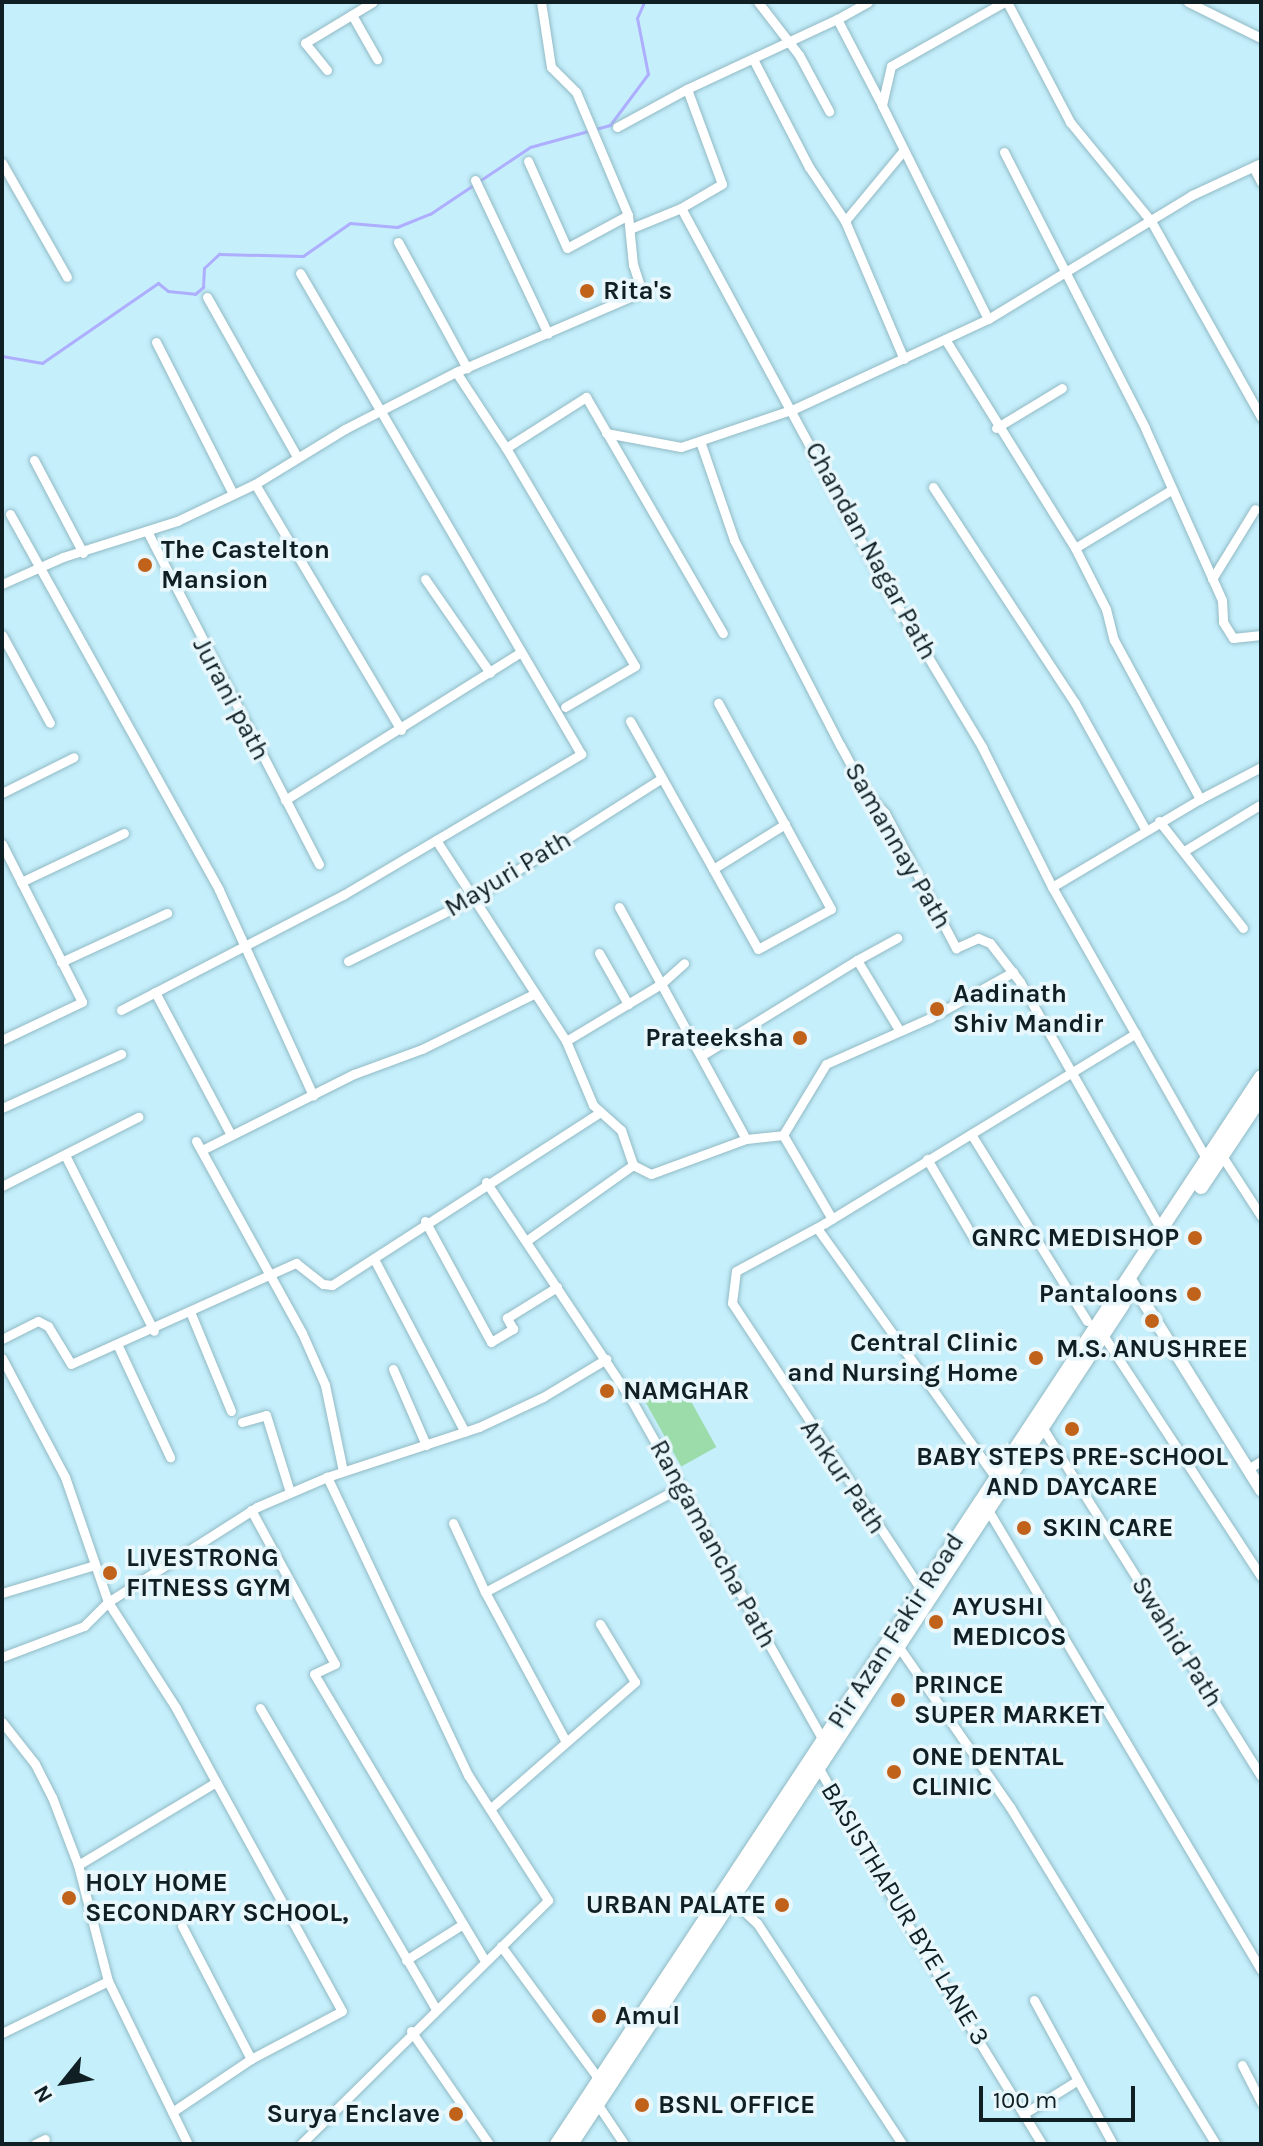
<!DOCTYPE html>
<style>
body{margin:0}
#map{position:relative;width:1263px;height:2146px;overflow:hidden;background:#c5effb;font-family:Karla,sans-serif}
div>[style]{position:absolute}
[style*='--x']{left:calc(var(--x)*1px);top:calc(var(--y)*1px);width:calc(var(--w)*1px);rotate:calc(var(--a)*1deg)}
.green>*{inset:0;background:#9cdbaa;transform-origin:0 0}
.stream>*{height:3px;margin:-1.5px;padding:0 1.5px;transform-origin:1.5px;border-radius:1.5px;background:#aeaeff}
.roads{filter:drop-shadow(0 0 2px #91bac5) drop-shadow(0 0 2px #91bac5)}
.minor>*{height:9px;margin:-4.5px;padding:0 4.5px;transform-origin:4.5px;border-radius:4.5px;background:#fff}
.tertiary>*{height:12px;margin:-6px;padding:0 6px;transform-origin:6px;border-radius:6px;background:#fff}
.secondary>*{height:14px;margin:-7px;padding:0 7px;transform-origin:7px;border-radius:7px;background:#fff}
.dots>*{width:22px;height:22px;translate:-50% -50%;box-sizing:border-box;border:4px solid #e7f7fc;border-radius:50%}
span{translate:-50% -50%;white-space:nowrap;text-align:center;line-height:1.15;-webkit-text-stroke:7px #e7f7fc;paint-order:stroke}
.poi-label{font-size:26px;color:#0f1f23;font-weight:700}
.left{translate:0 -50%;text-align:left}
.right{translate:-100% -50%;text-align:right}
.street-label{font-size:26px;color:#0f1f23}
.frame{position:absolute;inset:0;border:4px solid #0f1f23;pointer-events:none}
.north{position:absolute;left:24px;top:2042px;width:80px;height:80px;-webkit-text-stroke:6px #e7f7fc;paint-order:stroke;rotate:240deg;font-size:22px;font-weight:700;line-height:32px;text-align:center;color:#0f1f23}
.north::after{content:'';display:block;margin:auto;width:28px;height:36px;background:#0f1f23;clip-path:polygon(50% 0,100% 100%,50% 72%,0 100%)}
.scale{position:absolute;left:979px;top:2086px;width:156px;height:36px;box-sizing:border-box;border:4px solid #0f1f23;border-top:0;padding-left:10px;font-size:24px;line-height:28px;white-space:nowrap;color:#0f1f23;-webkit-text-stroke:6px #e7f7fc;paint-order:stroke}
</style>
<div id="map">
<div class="green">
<div style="left:678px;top:1378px;width:79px;height:40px;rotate:61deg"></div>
</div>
<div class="stream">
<div style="--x:2;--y:356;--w:41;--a:9.9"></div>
<div style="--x:42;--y:363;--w:141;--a:-34.6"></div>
<div style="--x:158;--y:283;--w:13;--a:39"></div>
<div style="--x:168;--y:291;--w:27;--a:6"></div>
<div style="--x:195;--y:294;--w:11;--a:-41"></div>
<div style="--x:203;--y:287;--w:19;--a:-87"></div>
<div style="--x:204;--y:268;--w:21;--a:-43"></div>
<div style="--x:219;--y:254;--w:84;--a:1.4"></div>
<div style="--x:303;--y:256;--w:57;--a:-35.1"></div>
<div style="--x:350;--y:223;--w:47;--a:4.9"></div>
<div style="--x:397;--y:227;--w:35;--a:-22"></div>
<div style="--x:430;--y:214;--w:120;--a:-33.8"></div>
<div style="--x:530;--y:147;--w:83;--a:-15.4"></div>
<div style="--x:610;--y:125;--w:64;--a:-53.3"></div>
<div style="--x:648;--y:74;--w:57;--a:-101.1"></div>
<div style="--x:637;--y:18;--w:17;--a:-66"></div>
</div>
<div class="roads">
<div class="minor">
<div style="--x:758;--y:2;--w:67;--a:52.3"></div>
<div style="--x:799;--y:55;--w:64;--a:61.8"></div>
<div style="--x:868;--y:2;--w:35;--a:151"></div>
<div style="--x:837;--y:19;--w:97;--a:62.4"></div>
<div style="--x:1007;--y:2;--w:136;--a:62.3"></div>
<div style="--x:1070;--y:122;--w:128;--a:50.7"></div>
<div style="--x:1151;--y:221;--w:225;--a:60.7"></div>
<div style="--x:1188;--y:2;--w:81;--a:26.3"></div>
<div style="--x:352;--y:15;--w:51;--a:60.4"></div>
<div style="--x:837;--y:19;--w:166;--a:155"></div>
<div style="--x:687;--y:89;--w:101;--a:69.8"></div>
<div style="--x:722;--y:184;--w:48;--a:149.7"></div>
<div style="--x:681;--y:208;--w:431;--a:61.6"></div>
<div style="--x:886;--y:587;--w:187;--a:59"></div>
<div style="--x:982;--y:747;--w:157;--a:63.4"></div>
<div style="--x:1052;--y:887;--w:318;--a:60.4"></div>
<div style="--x:753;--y:59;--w:122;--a:62.6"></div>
<div style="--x:809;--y:167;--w:65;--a:56.3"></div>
<div style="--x:845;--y:221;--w:150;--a:66.9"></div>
<div style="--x:327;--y:70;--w:35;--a:-129"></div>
<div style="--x:305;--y:43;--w:79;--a:-31.1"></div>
<div style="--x:617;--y:127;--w:80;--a:-28.5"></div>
<div style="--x:1004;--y:152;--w:310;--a:62.9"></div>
<div style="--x:1145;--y:428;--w:188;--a:65.9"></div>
<div style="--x:1222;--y:600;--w:22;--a:87"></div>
<div style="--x:1223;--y:622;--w:19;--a:58"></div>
<div style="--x:1233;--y:638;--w:28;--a:-6"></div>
<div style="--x:528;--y:161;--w:95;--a:65.9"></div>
<div style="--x:567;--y:248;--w:69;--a:-28.4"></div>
<div style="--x:2;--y:163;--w:131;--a:60.3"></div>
<div style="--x:1253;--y:167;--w:17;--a:62"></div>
<div style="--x:475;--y:180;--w:170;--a:64.6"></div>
<div style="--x:845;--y:221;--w:92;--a:-50.3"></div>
<div style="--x:632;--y:228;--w:53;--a:-22.2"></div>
<div style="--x:398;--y:242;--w:144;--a:61.3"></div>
<div style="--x:207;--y:297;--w:184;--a:60.6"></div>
<div style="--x:988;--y:319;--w:239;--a:-116.4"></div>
<div style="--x:882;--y:105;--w:40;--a:-77"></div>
<div style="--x:891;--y:66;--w:130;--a:-29.5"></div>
<div style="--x:945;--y:339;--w:246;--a:58.1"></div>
<div style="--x:1075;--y:548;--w:68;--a:63.1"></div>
<div style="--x:1106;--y:609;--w:32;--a:76"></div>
<div style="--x:1114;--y:640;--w:181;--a:61.6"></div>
<div style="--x:1200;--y:799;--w:172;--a:149.3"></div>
<div style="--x:156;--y:342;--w:170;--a:63.1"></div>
<div style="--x:456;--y:372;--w:91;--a:56.7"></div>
<div style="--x:506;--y:448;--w:95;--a:-32.5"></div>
<div style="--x:586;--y:397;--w:273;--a:59.9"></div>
<div style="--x:996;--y:428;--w:77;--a:-31.2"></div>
<div style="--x:606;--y:433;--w:76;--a:10.6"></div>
<div style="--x:681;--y:447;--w:119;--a:-18.6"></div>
<div style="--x:794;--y:409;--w:214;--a:-24.9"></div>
<div style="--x:988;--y:319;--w:239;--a:-31.3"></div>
<div style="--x:1192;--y:195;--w:76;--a:-24.9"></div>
<div style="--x:700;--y:441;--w:105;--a:71"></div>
<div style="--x:734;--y:540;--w:231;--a:62.7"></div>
<div style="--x:840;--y:745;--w:52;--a:61.5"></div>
<div style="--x:865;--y:791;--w:30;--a:48"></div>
<div style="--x:885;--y:813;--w:153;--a:62.3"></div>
<div style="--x:956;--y:948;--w:24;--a:-24"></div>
<div style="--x:978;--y:938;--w:13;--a:23"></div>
<div style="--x:990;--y:943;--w:49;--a:52.4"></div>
<div style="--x:1020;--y:982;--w:295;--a:60.3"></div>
<div style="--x:506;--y:448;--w:253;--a:59.4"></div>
<div style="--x:635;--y:666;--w:81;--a:149.6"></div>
<div style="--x:34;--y:460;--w:105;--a:62.2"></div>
<div style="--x:255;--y:484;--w:286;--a:59.3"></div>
<div style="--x:933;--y:487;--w:258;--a:56.7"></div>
<div style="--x:1075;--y:703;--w:144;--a:60.9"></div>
<div style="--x:10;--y:514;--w:430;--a:60.9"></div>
<div style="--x:219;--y:890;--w:226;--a:65.4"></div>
<div style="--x:147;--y:531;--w:375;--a:62.7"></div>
<div style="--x:1075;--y:548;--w:112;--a:-31.1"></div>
<div style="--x:425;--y:579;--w:114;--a:55.3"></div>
<div style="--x:1212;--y:579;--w:82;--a:-58.4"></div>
<div style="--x:2;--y:584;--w:67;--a:-23.9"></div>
<div style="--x:63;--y:557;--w:120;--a:-17.5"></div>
<div style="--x:177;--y:521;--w:86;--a:-25.4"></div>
<div style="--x:255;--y:484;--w:105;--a:-31.4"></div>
<div style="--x:345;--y:429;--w:125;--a:-27.2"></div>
<div style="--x:456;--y:372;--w:202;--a:-23.3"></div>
<div style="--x:642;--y:292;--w:28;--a:-108"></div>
<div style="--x:633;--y:265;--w:50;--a:-95.7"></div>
<div style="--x:628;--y:215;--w:134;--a:-112.9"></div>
<div style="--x:576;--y:92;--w:35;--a:-135"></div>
<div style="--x:551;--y:67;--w:66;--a:-98.7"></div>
<div style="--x:2;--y:635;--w:100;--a:61.4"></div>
<div style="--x:630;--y:721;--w:261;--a:60.7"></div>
<div style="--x:758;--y:949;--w:83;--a:-28.7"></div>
<div style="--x:831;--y:909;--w:235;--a:-118.7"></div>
<div style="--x:2;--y:793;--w:80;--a:-26.6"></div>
<div style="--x:1200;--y:799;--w:69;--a:-27.7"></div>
<div style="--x:285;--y:800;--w:276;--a:-32.1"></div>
<div style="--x:1159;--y:821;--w:136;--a:51.9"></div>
<div style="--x:436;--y:840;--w:239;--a:57.1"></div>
<div style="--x:566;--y:1041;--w:69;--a:67.1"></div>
<div style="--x:593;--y:1105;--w:38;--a:42"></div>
<div style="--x:621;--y:1130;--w:37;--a:71"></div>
<div style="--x:633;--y:1165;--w:20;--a:27"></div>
<div style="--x:651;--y:1174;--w:101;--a:-20.2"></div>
<div style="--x:746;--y:1139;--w:37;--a:-6"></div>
<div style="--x:2;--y:844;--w:177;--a:63.1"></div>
<div style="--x:82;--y:1002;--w:89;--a:154.6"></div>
<div style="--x:1184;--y:851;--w:87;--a:-31.3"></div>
<div style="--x:713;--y:869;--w:85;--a:-32"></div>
<div style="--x:21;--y:882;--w:114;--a:-25.4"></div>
<div style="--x:619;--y:907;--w:264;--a:61.3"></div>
<div style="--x:599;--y:953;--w:59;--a:60.4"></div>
<div style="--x:857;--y:960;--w:46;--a:-28.8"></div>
<div style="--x:348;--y:961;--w:139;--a:-26.6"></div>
<div style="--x:472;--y:899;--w:225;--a:-32.5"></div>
<div style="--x:61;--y:962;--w:117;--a:-24.8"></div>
<div style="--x:155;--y:992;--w:162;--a:62"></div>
<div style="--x:121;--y:1010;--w:250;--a:-27.4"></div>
<div style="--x:343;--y:895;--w:277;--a:-30.6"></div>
<div style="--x:581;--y:754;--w:557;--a:-120.29"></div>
<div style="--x:566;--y:1041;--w:111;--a:-31"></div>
<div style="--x:661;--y:984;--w:31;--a:-42"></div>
<div style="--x:701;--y:1056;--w:183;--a:-31.6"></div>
<div style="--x:857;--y:960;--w:82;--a:59"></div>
<div style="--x:2;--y:1108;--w:131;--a:-24.4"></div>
<div style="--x:971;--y:1134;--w:220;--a:58.2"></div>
<div style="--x:783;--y:1135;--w:83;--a:-58.8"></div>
<div style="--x:826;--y:1064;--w:114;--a:-23.9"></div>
<div style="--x:930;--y:1018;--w:95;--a:-29"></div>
<div style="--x:783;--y:1135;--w:97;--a:59.7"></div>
<div style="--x:196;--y:1141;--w:219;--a:61.1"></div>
<div style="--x:302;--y:1333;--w:57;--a:66.1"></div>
<div style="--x:325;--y:1385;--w:88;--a:78.2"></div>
<div style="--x:202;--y:1150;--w:170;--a:-26.6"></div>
<div style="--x:354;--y:1074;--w:72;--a:-20.2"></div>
<div style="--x:422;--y:1049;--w:125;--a:-26.2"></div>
<div style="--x:65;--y:1155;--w:197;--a:63.2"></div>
<div style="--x:1222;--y:1156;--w:72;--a:57"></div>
<div style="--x:927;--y:1159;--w:93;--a:59.6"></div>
<div style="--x:486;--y:1182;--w:263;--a:56.3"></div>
<div style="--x:632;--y:1401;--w:394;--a:60.6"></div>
<div style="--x:2;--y:1186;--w:153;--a:-26.9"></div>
<div style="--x:425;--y:1221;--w:138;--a:61.4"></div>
<div style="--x:491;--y:1342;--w:26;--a:-31"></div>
<div style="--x:513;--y:1329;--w:13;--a:-119"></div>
<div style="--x:507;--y:1318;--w:59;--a:-31.8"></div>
<div style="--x:817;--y:1228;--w:307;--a:54.4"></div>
<div style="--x:526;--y:1241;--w:131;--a:-35.4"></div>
<div style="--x:374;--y:1259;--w:195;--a:62.3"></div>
<div style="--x:191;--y:1314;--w:105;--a:67.6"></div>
<div style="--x:1103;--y:1335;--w:288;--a:56.8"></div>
<div style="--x:2;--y:1339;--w:40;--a:-26.6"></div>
<div style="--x:38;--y:1321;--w:11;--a:27"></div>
<div style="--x:48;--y:1326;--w:44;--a:58.8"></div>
<div style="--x:71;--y:1364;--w:247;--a:-24.2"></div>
<div style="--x:296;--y:1263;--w:34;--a:38"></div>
<div style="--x:323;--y:1284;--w:9;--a:6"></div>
<div style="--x:332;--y:1285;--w:319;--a:-32.8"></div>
<div style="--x:118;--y:1346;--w:123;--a:64.9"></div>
<div style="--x:2;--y:1358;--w:135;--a:62.1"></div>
<div style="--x:65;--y:1477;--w:132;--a:71"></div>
<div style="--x:108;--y:1602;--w:126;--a:57.3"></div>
<div style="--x:176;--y:1708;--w:84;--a:61.6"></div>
<div style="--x:393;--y:1369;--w:83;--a:66.5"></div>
<div style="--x:242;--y:1422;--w:25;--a:-16"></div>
<div style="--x:266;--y:1415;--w:81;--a:72.7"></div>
<div style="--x:1042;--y:1427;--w:412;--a:57.9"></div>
<div style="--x:1248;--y:1469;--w:15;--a:-32"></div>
<div style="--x:251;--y:1510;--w:175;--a:61.4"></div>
<div style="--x:335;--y:1664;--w:23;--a:155"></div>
<div style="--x:314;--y:1674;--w:334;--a:59.2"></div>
<div style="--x:988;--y:1510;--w:535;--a:59.31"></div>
<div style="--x:453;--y:1523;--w:76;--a:65.1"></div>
<div style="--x:922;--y:1591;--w:345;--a:-123.4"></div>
<div style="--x:732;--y:1303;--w:32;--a:-83"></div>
<div style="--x:736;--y:1271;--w:101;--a:-28.3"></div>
<div style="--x:825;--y:1223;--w:364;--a:-31.4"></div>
<div style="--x:2;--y:1593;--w:97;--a:-16.8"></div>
<div style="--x:896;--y:1643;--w:200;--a:55.2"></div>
<div style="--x:1010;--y:1807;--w:395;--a:58.6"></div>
<div style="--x:2;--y:1657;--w:88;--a:-20.7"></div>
<div style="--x:84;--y:1626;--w:34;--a:-45"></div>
<div style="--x:108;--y:1602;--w:177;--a:-32.5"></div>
<div style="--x:257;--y:1507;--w:76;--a:-23.2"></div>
<div style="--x:327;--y:1477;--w:160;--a:-18.2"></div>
<div style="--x:479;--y:1427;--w:71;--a:-25.1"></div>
<div style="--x:543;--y:1397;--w:74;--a:-31.1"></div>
<div style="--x:260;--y:1708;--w:346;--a:59.7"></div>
<div style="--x:2;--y:1722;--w:53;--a:51.8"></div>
<div style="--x:35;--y:1764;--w:37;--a:63"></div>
<div style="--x:52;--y:1797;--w:73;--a:69.1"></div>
<div style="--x:78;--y:1865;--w:120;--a:75.5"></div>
<div style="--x:108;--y:1981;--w:182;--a:63.9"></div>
<div style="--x:565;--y:1740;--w:168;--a:-118.4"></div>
<div style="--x:485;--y:1592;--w:222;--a:-28.2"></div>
<div style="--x:818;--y:1767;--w:190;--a:60.3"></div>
<div style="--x:912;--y:1932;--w:249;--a:58.5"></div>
<div style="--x:490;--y:1809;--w:193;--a:-41.2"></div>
<div style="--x:635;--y:1682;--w:68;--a:-121.1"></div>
<div style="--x:78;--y:1865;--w:161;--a:-31"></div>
<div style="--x:216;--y:1782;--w:261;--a:61.2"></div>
<div style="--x:342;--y:2011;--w:103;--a:152.2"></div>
<div style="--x:251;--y:2059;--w:95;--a:146.1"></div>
<div style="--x:731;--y:1899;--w:35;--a:43"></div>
<div style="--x:757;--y:1923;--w:264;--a:56.7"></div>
<div style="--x:182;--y:1926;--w:150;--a:62.6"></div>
<div style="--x:501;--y:1946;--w:169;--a:53.7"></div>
<div style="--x:406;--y:1960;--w:67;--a:-32.3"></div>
<div style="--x:1034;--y:2000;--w:164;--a:61.3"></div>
<div style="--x:411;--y:2031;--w:137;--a:55.4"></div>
<div style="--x:2;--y:2033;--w:118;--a:-26.1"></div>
<div style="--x:1242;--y:2065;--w:42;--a:62.8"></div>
<div style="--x:596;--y:2102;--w:50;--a:56.3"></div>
<div style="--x:1025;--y:2113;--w:62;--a:-31.9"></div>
<div style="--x:35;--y:2144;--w:11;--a:-27"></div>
<div style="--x:301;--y:2144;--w:347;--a:-44.6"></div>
<div style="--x:548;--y:1900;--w:148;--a:-122.6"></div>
<div style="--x:468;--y:1775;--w:330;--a:-115.3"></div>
</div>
<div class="tertiary">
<div style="--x:1129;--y:1278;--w:250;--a:58.1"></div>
</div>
<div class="secondary">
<div style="--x:1201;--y:1187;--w:108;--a:-56.3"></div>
<div style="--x:557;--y:2144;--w:1278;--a:-56.58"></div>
<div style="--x:571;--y:2144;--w:1005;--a:-56.69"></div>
</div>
</div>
<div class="dots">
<div style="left:587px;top:291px;background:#c1621b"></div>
<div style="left:145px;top:565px;background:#c1621b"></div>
<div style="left:937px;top:1009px;background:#c1621b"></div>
<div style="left:800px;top:1038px;background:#c1621b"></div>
<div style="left:1195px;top:1238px;background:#c1621b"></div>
<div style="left:1194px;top:1294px;background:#c1621b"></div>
<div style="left:1152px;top:1321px;background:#c1621b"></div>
<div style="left:1036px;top:1358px;background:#c1621b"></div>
<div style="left:607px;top:1391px;background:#c1621b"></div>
<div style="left:1072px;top:1429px;background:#c1621b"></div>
<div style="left:1024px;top:1528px;background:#c1621b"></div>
<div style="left:110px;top:1573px;background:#c1621b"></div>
<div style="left:936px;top:1622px;background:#c1621b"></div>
<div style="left:898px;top:1700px;background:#c1621b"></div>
<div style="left:894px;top:1772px;background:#c1621b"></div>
<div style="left:69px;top:1898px;background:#c1621b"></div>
<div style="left:782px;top:1905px;background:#c1621b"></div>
<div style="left:599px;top:2016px;background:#c1621b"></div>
<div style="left:642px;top:2105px;background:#c1621b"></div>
<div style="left:456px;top:2114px;background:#c1621b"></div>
</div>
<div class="poi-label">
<span class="left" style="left:603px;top:291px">Rita's</span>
<span class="left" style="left:161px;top:565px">The Castelton<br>Mansion</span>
<span class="left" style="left:953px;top:1009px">Aadinath<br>Shiv Mandir</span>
<span class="right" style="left:784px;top:1038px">Prateeksha</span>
<span class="right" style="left:1179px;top:1238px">GNRC MEDISHOP</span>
<span class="right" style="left:1178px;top:1294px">Pantaloons</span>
<span class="right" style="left:1018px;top:1358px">Central Clinic<br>and Nursing Home</span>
<span style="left:1152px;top:1349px">M.S. ANUSHREE</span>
<span class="left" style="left:623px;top:1391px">NAMGHAR</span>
<span style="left:1072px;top:1472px">BABY STEPS PRE-SCHOOL<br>AND DAYCARE</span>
<span class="left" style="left:1042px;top:1528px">SKIN CARE</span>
<span class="left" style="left:126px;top:1573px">LIVESTRONG<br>FITNESS GYM</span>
<span class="left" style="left:952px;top:1622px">AYUSHI<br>MEDICOS</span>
<span class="left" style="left:914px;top:1700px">PRINCE<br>SUPER MARKET</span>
<span class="left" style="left:912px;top:1772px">ONE DENTAL<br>CLINIC</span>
<span class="left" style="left:85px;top:1898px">HOLY HOME<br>SECONDARY SCHOOL,</span>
<span class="right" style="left:766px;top:1905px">URBAN PALATE</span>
<span class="left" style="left:615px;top:2016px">Amul</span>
<span class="left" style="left:658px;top:2105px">BSNL OFFICE</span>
<span class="right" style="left:440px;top:2114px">Surya Enclave</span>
</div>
<div class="street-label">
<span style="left:871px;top:551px;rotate:61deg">Chandan Nagar Path</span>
<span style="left:231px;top:699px;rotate:62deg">Jurani path</span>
<span style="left:898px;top:846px;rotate:60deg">Samannay Path</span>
<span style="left:508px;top:874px;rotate:-31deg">Mayuri Path</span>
<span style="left:843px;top:1477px;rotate:56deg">Ankur Path</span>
<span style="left:713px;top:1544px;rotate:61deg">Rangamancha Path</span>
<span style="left:896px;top:1631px;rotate:-57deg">Pir Azan Fakir Road</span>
<span style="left:1177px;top:1642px;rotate:58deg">Swahid Path</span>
<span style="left:905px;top:1914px;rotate:59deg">BASISTHAPUR BYE LANE 3</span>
</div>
<div class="frame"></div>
<div class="north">N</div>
<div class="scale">100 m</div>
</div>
